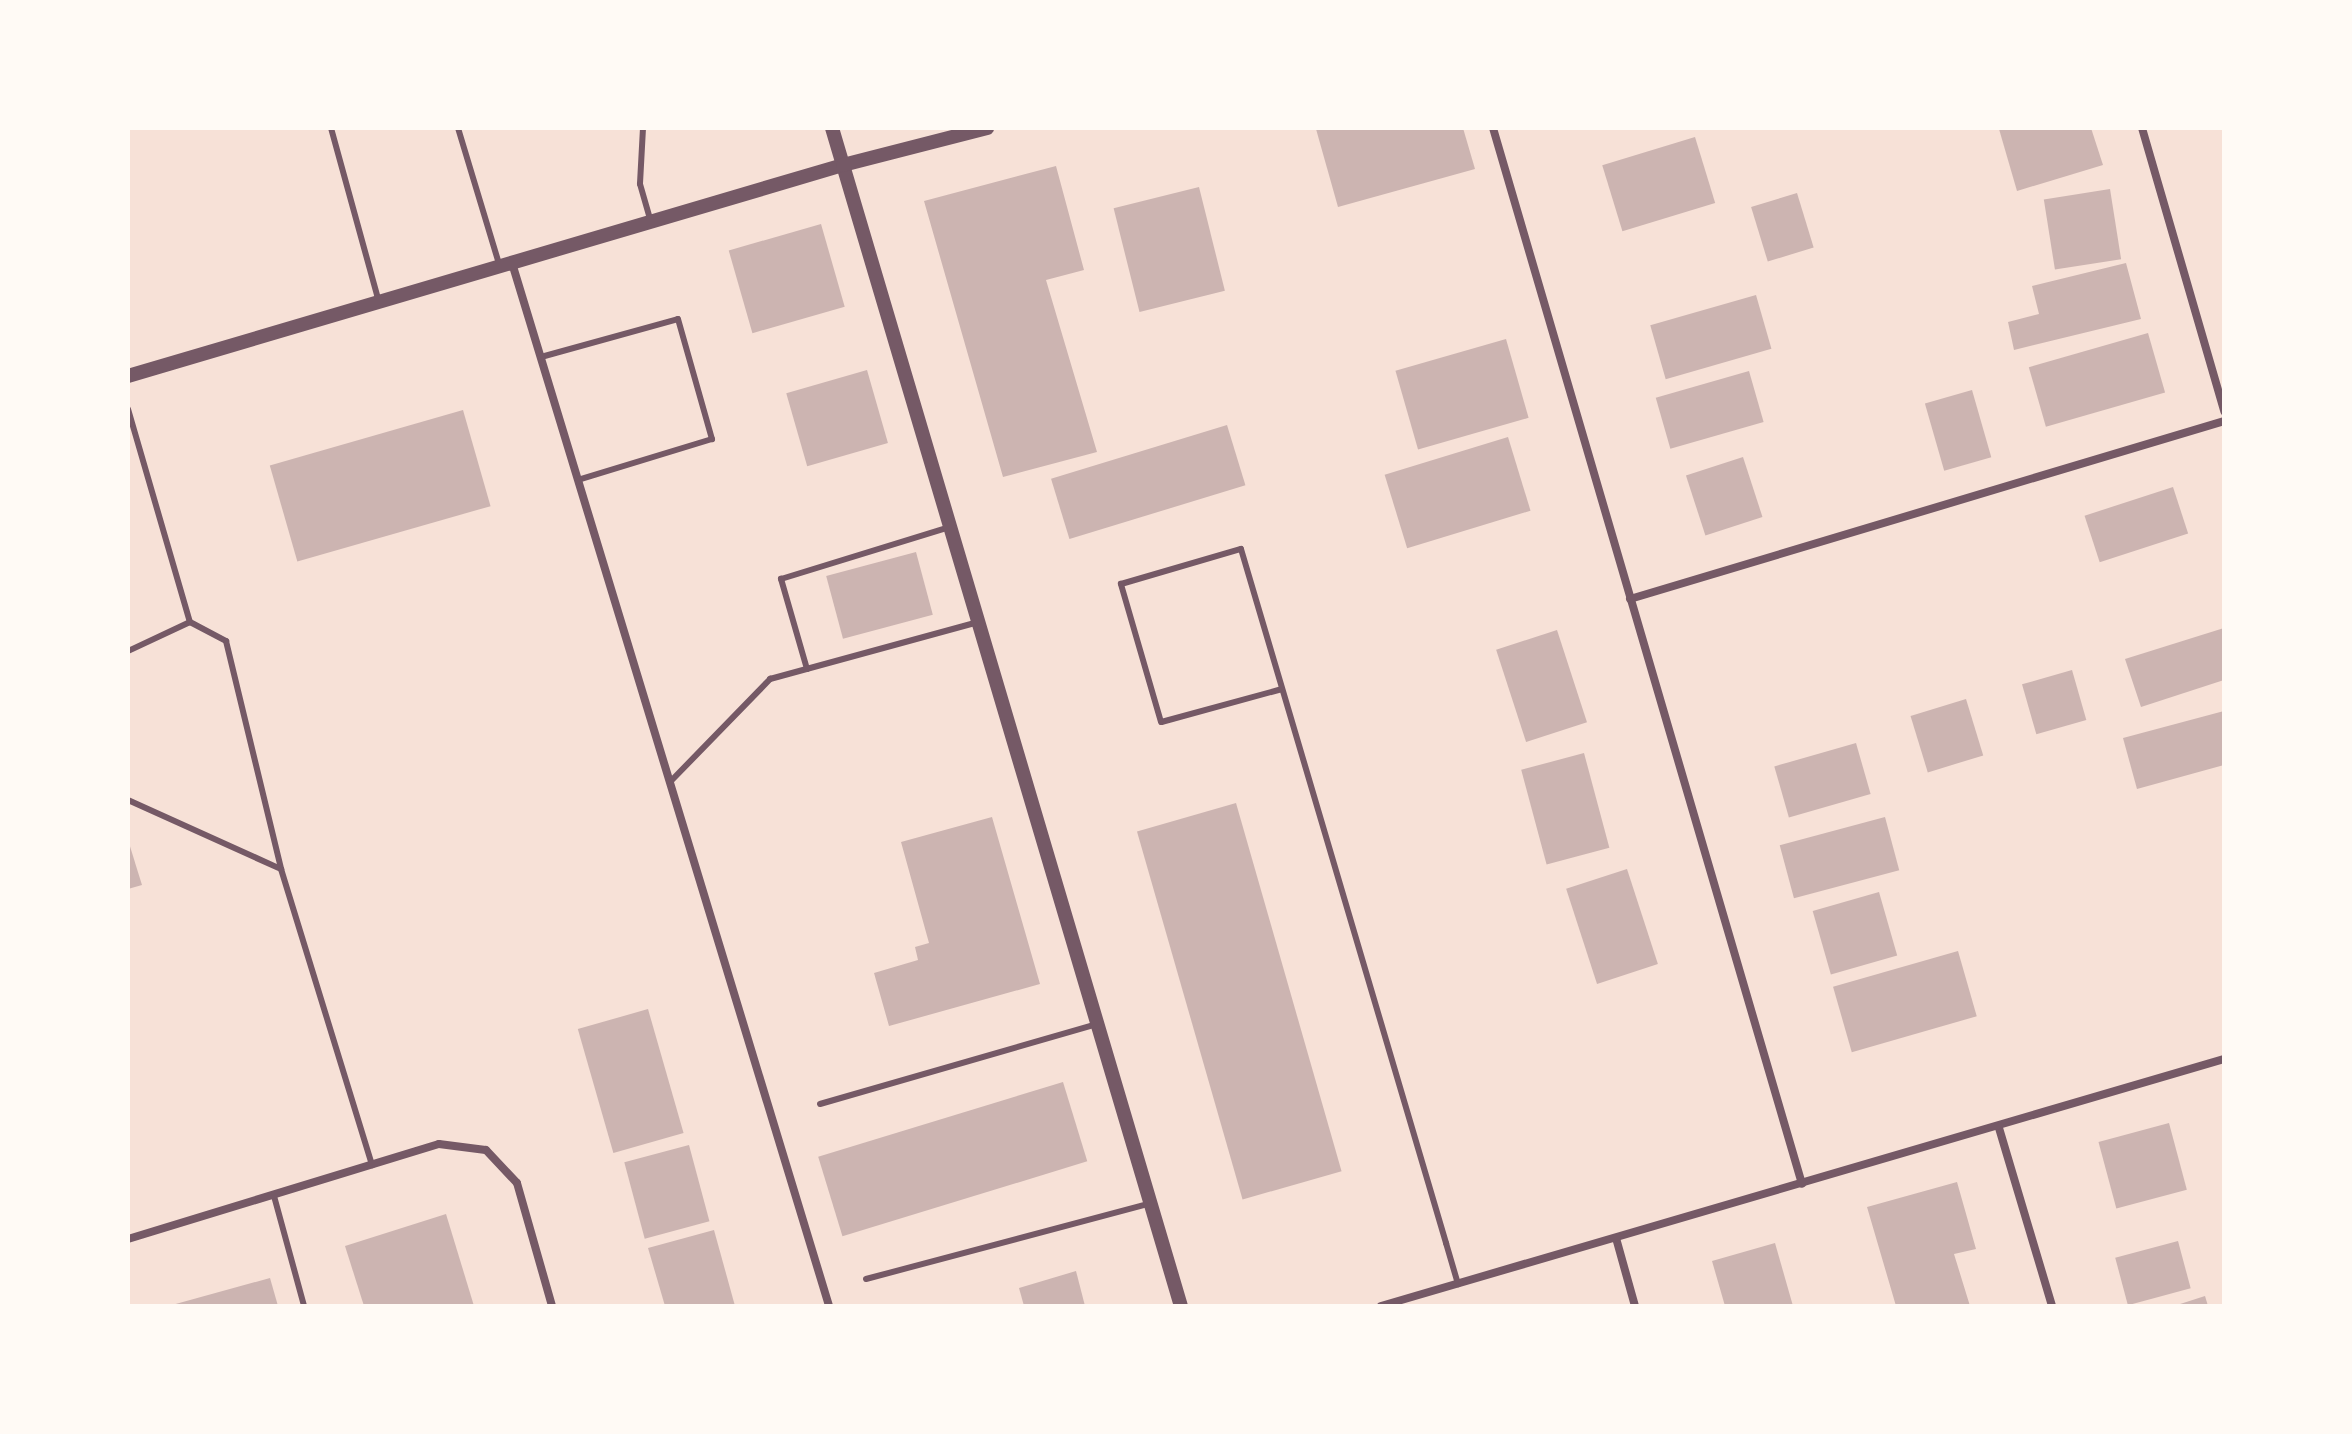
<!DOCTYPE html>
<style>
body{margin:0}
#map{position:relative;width:2352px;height:1434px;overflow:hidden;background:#f7e1d7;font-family:Figtree,sans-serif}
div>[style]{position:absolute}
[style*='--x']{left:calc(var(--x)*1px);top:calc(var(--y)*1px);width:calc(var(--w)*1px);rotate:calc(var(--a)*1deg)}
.building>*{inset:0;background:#ccb4b1;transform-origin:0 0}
.service>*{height:6px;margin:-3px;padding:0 3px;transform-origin:3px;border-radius:3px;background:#755966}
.minor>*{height:8px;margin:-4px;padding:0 4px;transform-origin:4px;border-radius:4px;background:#755966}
.tertiary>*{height:14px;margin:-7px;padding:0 7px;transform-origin:7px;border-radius:7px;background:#755966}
span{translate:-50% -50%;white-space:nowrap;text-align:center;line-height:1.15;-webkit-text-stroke:7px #fffaf5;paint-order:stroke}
.frame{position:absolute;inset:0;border:130px solid #fffaf5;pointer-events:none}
</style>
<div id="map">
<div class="building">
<div style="clip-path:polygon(1463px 128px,1475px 169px,1338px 207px,1316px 129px)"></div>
<div style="clip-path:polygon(2091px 128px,2103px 165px,2017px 191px,1999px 129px)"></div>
<div style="left:1695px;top:137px;width:69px;height:97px;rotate:73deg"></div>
<div style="clip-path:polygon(1056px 166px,1084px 270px,1046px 280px,1097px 452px,1003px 477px,924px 201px)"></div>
<div style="left:1199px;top:187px;width:107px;height:88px;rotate:76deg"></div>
<div style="left:2110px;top:189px;width:71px;height:67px;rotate:81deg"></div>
<div style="left:1797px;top:193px;width:57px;height:48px;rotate:73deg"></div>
<div style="left:821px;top:224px;width:86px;height:96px;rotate:74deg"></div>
<div style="clip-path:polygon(2126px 263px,2141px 319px,2014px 350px,2008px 322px,2039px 314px,2032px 286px)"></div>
<div style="left:1756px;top:295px;width:56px;height:110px;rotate:74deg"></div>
<div style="left:2148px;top:333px;width:62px;height:124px;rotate:74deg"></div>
<div style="left:1506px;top:339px;width:82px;height:115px;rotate:74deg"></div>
<div style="left:867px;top:370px;width:76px;height:84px;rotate:74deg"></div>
<div style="left:1749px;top:371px;width:53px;height:97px;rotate:74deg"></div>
<div style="left:1972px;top:390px;width:70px;height:49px;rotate:74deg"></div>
<div style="left:463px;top:410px;width:100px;height:201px;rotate:74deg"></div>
<div style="left:1227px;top:425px;width:63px;height:184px;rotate:73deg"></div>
<div style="left:1508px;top:437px;width:77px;height:129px;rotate:73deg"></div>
<div style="left:1743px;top:457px;width:63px;height:60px;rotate:72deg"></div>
<div style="left:2173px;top:487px;width:49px;height:93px;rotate:72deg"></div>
<div style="left:916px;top:552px;width:65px;height:93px;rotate:75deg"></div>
<div style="clip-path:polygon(2224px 628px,2224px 680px,2141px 707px,2125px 659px)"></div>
<div style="left:1557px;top:630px;width:97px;height:64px;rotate:72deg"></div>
<div style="left:2072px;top:670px;width:52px;height:52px;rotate:74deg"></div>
<div style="left:1966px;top:699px;width:59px;height:58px;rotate:73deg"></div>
<div style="clip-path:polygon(2224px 711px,2224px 765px,2137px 789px,2123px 738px)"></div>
<div style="left:1856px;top:743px;width:53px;height:85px;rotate:74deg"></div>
<div style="left:1584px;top:753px;width:98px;height:65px;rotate:75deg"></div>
<div style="left:1236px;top:803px;width:383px;height:103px;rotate:74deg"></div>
<div style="clip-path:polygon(992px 817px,1040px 984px,889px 1026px,874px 973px,918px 960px,915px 947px,929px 943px,901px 842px)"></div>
<div style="left:1885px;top:817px;width:55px;height:109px;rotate:75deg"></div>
<div style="clip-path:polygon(128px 840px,142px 885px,128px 889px)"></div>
<div style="left:1627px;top:869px;width:100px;height:64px;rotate:72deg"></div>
<div style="left:1879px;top:892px;width:66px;height:69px;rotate:74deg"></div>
<div style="left:1958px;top:951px;width:68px;height:130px;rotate:74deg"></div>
<div style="left:648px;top:1009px;width:129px;height:73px;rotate:74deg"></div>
<div style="left:1063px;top:1082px;width:83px;height:256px;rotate:73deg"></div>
<div style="left:2169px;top:1123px;width:69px;height:73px;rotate:75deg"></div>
<div style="left:689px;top:1145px;width:79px;height:67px;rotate:75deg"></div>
<div style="clip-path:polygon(1957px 1182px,1976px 1249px,1954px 1254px,1970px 1306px,1896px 1306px,1867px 1207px)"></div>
<div style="clip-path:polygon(446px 1214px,474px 1306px,364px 1306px,345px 1246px)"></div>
<div style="clip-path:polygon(714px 1230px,735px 1306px,665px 1306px,648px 1248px)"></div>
<div style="left:2178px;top:1241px;width:49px;height:65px;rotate:75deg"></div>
<div style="clip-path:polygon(1775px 1243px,1793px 1306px,1725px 1306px,1712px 1261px)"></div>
<div style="clip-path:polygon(1076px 1271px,1085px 1306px,1024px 1306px,1019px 1288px)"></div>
<div style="clip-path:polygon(270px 1278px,278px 1306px,172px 1306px,172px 1305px)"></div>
<div style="clip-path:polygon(2205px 1296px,2208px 1306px,2177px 1306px,2177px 1305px)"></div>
</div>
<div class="service">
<div style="--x:331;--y:128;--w:180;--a:74.6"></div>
<div style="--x:458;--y:128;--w:145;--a:73.2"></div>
<div style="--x:643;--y:128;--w:56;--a:93.1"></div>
<div style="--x:640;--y:184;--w:40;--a:74"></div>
<div style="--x:541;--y:357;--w:142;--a:-15.5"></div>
<div style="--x:678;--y:319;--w:125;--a:74.2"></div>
<div style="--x:712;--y:439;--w:140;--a:163"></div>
<div style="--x:128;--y:409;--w:222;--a:73.8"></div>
<div style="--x:190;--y:622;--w:68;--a:154.9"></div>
<div style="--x:190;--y:622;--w:41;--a:27.8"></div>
<div style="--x:226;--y:641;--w:235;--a:76.4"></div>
<div style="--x:807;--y:669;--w:94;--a:-106.1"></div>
<div style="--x:781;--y:579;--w:177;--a:-17.1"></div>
<div style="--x:1282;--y:689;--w:125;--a:164.7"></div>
<div style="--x:1161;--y:722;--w:144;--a:-106.2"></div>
<div style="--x:1121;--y:584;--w:125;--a:-16.3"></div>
<div style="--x:1241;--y:549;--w:724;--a:73.54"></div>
<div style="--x:1446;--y:1243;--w:43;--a:73.7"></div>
<div style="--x:670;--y:782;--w:144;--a:-45.8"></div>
<div style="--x:770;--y:679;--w:216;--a:-15.3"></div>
<div style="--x:128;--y:800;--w:168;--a:24.3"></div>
<div style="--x:281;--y:869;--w:310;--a:72.9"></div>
<div style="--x:820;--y:1104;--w:288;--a:-16.1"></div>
<div style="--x:274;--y:1196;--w:114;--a:74.7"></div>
<div style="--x:866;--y:1279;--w:295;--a:-14.9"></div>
</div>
<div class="minor">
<div style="--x:1493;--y:128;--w:1100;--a:73.69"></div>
<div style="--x:2142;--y:128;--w:295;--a:73.8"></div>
<div style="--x:512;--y:263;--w:1090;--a:73.09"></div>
<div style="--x:1630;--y:599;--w:620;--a:-16.68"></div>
<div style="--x:1999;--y:1128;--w:186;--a:73.4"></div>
<div style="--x:1616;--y:1238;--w:71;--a:74.4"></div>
<div style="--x:128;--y:1239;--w:325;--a:-17"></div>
<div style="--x:439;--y:1144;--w:47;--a:7.3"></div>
<div style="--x:486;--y:1150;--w:45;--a:46.8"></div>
<div style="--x:517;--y:1183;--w:128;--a:74.1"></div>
<div style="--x:1381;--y:1306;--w:878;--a:-16.33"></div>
</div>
<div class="tertiary">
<div style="--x:832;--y:128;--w:1229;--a:73.5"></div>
<div style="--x:128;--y:376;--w:745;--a:-16.44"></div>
<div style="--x:843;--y:165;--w:149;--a:-14.4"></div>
</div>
<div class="frame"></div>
</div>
